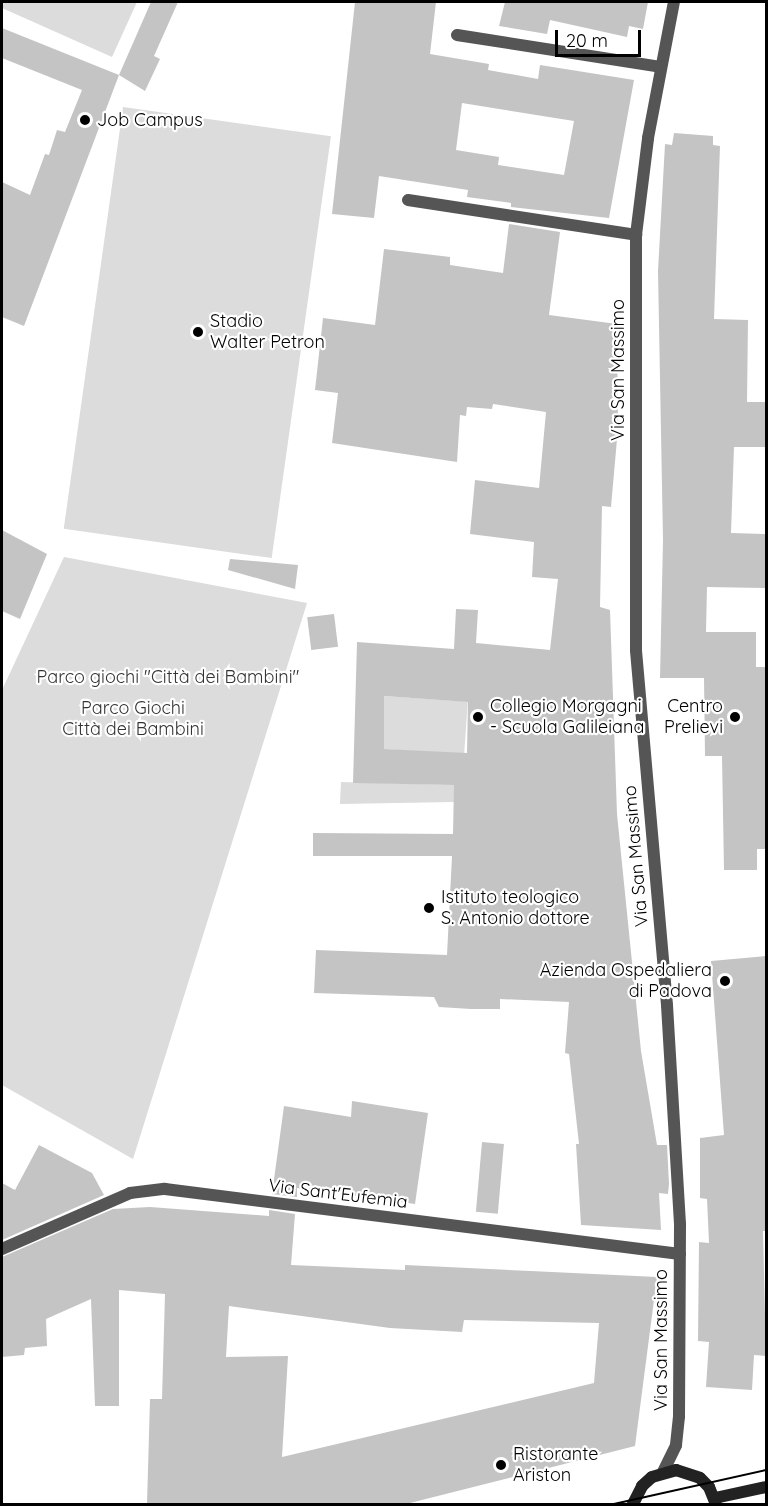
<!DOCTYPE html>
<meta charset="utf-8">
<style>
body{margin:0}
#map{position:relative;width:768px;height:1506px;overflow:hidden;background:#fff;font-family:Quicksand,sans-serif}
div>[style]{position:absolute}
[style*='--x']{left:calc(var(--x)*1px);top:calc(var(--y)*1px);width:calc(var(--w)*1px);rotate:calc(var(--a)*1deg)}
.green>*{inset:0;background:#dcdcdc;transform-origin:0 0}
.building>*{inset:0;background:#c4c4c4;transform-origin:0 0}
.street>*{height:12px;margin:-6px;padding:0 6px;transform-origin:6px;border-radius:6px;background:#555}
.secondary>*{height:12px;margin:-6px;padding:0 6px;transform-origin:6px;border-radius:6px;background:#222}
.tram>*{height:1.5px;margin:-0.75px;padding:0 0.75px;transform-origin:0.75px;border-radius:0.75px;background:#000}
.dots>*{width:16px;height:16px;translate:-50% -50%;box-sizing:border-box;border:3px solid #fff;border-radius:50%}
span{translate:-50% -50%;white-space:nowrap;text-align:center;line-height:1.15;-webkit-text-stroke:4.5px #fff;paint-order:stroke}
.poi-label{font-size:18px;color:#000}
.left{translate:0 -50%;text-align:left}
.right{translate:-100% -50%;text-align:right}
.street-label{font-size:18px;color:#000}
.park-label{font-size:18px;color:#333}
.frame{position:absolute;inset:0;border:3px solid #000;pointer-events:none}
.scale{position:absolute;left:555px;top:30px;width:86px;height:27px;box-sizing:border-box;border:3px solid #000;border-top:0;padding-left:8px;font-size:18px;line-height:21px;white-space:nowrap;color:#000;-webkit-text-stroke:4px #fff;paint-order:stroke}
</style>
<div id="map">
<div class="green">
<div style="clip-path:polygon(2px 2px,137px 2px,112px 57px,2px 8px)"></div>
<div style="left:123px;top:107px;width:210px;height:426px;rotate:8deg"></div>
<div style="clip-path:polygon(64px 557px,307px 603px,133px 1159px,2px 1085px,2px 690px)"></div>
<div style="left:384px;top:696px;width:84px;height:53px;rotate:4deg"></div>
<div style="clip-path:polygon(341px 782px,491px 786px,517px 801px,340px 804px)"></div>
</div>
<div class="building">
<div style="clip-path:polygon(151px 2px,178px 2px,154px 56px,160px 59px,145px 91px,119px 75px)"></div>
<div style="clip-path:polygon(evenodd,355px 2px,436px 2px,430px 54px,489px 64px,488px 70px,538px 79px,540px 65px,634px 80px,609px 218px,511px 207px,511px 203px,467px 197px,468px 190px,379px 176px,374px 218px,332px 214px,355px 2px,462px 103px,574px 121px,564px 175px,498px 165px,499px 157px,456px 150px,462px 103px)"></div>
<div style="clip-path:polygon(505px 2px,648px 2px,643px 29px,629px 26px,627px 37px,550px 20px,547px 34px,499px 26px)"></div>
<div style="clip-path:polygon(2px 28px,119px 75px,24px 326px,2px 317px,2px 182px,30px 195px,45px 154px,49px 155px,57px 130px,65px 132px,82px 90px,2px 58px)"></div>
<div style="clip-path:polygon(674px 133px,713px 136px,713px 145px,720px 146px,714px 319px,748px 320px,747px 402px,766px 402px,766px 447px,734px 447px,731px 533px,766px 534px,766px 588px,707px 587px,706px 632px,756px 632px,756px 667px,766px 667px,766px 849px,757px 849px,757px 870px,724px 870px,722px 756px,705px 756px,704px 678px,660px 678px,663px 540px,658px 271px,665px 144px,672px 145px)"></div>
<div style="clip-path:polygon(evenodd,509px 224px,560px 232px,549px 315px,617px 324px,618px 428px,611px 507px,602px 506px,600px 607px,610px 610px,617px 814px,641px 1051px,657px 1145px,667px 1145px,669px 1184px,668px 1194px,659px 1193px,661px 1230px,581px 1225px,576px 1144px,579px 1144px,569px 1054px,565px 1053px,569px 1002px,500px 999px,500px 1009px,471px 1009px,439px 1007px,434px 997px,314px 993px,316px 950px,447px 955px,452px 856px,313px 856px,313px 833px,453px 834px,454px 785px,353px 783px,357px 642px,454px 649px,456px 609px,478px 610px,476px 643px,550px 650px,558px 579px,532px 577px,534px 542px,470px 534px,475px 480px,539px 488px,546px 412px,493px 404px,492px 409px,467px 407px,466px 416px,460px 415px,457px 462px,332px 443px,338px 393px,315px 390px,323px 318px,375px 325px,384px 249px,450px 257px,450px 265px,503px 273px,509px 224px,384px 696px,468px 702px,467px 753px,384px 749px,384px 696px)"></div>
<div style="clip-path:polygon(2px 530px,47px 554px,20px 619px,2px 611px)"></div>
<div style="clip-path:polygon(230px 559px,298px 565px,295px 589px,228px 570px)"></div>
<div style="left:334px;top:614px;width:33px;height:27px;rotate:83deg"></div>
<div style="clip-path:polygon(766px 956px,766px 1231px,763px 1231px,766px 1356px,754px 1355px,752px 1390px,706px 1387px,709px 1342px,698px 1341px,699px 1242px,709px 1243px,707px 1199px,700px 1198px,700px 1138px,724px 1135px,711px 961px)"></div>
<div style="clip-path:polygon(352px 1101px,428px 1113px,415px 1204px,297px 1188px,297px 1197px,272px 1194px,284px 1106px,351px 1117px)"></div>
<div style="left:482px;top:1142px;width:22px;height:70px;rotate:5deg"></div>
<div style="clip-path:polygon(39px 1145px,92px 1173px,104px 1195px,2px 1240px,2px 1183px,15px 1190px)"></div>
<div style="clip-path:polygon(evenodd,150px 1207px,269px 1216px,269px 1210px,295px 1214px,291px 1265px,405px 1270px,405px 1265px,657px 1277px,635px 1446px,406px 1504px,147px 1504px,150px 1399px,162px 1399px,165px 1294px,119px 1290px,119px 1406px,95px 1406px,91px 1299px,46px 1319px,47px 1346px,25px 1348px,24px 1355px,2px 1357px,2px 1257px,113px 1209px,150px 1207px,229px 1306px,390px 1328px,462px 1332px,464px 1320px,599px 1323px,594px 1383px,282px 1457px,288px 1356px,226px 1357px,229px 1306px)"></div>
</div>
<div class="street">
<div style="--x:457;--y:35;--w:206;--a:8.9"></div>
<div style="--x:408;--y:200;--w:231;--a:8.7"></div>
<div style="--x:2;--y:1249;--w:140;--a:-23.6"></div>
<div style="--x:130;--y:1193;--w:35;--a:-7"></div>
<div style="--x:165;--y:1189;--w:519;--a:7.19"></div>
<div style="--x:663;--y:1472;--w:30;--a:-64"></div>
<div style="--x:676;--y:1445;--w:28;--a:-84"></div>
<div style="--x:679;--y:1417;--w:193;--a:-89.7"></div>
<div style="--x:680;--y:1224;--w:219;--a:-93.4"></div>
<div style="--x:667;--y:1005;--w:356;--a:-95"></div>
<div style="--x:636;--y:650;--w:415;--a:-90"></div>
<div style="--x:636;--y:235;--w:98;--a:-82.9"></div>
<div style="--x:648;--y:138;--w:138;--a:-79.2"></div>
</div>
<div class="secondary">
<div style="--x:715;--y:1498;--w:52;--a:-12.2"></div>
<div style="--x:633;--y:1504;--w:20;--a:-63"></div>
<div style="--x:642;--y:1486;--w:13;--a:-42"></div>
<div style="--x:652;--y:1477;--w:25;--a:-16"></div>
<div style="--x:676;--y:1470;--w:25;--a:18"></div>
<div style="--x:700;--y:1478;--w:13;--a:45"></div>
<div style="--x:709;--y:1487;--w:18;--a:68"></div>
</div>
<div class="tram">
<div style="--x:614;--y:1504;--w:156;--a:-12.6"></div>
</div>
<div class="dots">
<div style="left:85px;top:120px;background:#000"></div>
<div style="left:198px;top:332px;background:#000"></div>
<div style="left:478px;top:717px;background:#000"></div>
<div style="left:735px;top:717px;background:#000"></div>
<div style="left:429px;top:908px;background:#000"></div>
<div style="left:725px;top:981px;background:#000"></div>
<div style="left:501px;top:1465px;background:#000"></div>
</div>
<div class="poi-label">
<span class="left" style="left:97px;top:120px">Job Campus</span>
<span class="left" style="left:210px;top:332px">Stadio<br>Walter Petron</span>
<span class="left" style="left:490px;top:717px">Collegio Morgagni<br>- Scuola Galileiana</span>
<span class="right" style="left:723px;top:717px">Centro<br>Prelievi</span>
<span class="left" style="left:441px;top:908px">Istituto teologico<br>S. Antonio dottore</span>
<span class="right" style="left:712px;top:981px">Azienda Ospedaliera<br>di Padova</span>
<span class="left" style="left:513px;top:1465px">Ristorante<br>Ariston</span>
</div>
<div class="street-label">
<span style="left:618px;top:370px;rotate:-90deg">Via San Massimo</span>
<span style="left:636px;top:856px;rotate:-95deg">Via San Massimo</span>
<span style="left:338px;top:1194px;rotate:7deg">Via Sant'Eufemia</span>
<span style="left:661px;top:1340px;rotate:-90deg">Via San Massimo</span>
</div>
<div class="park-label">
<span style="left:168px;top:677px">Parco giochi "Città dei Bambini"</span>
<span style="left:133px;top:719px">Parco Giochi<br>Città dei Bambini</span>
</div>
<div class="frame"></div>
<div class="scale">20 m</div>
</div>
